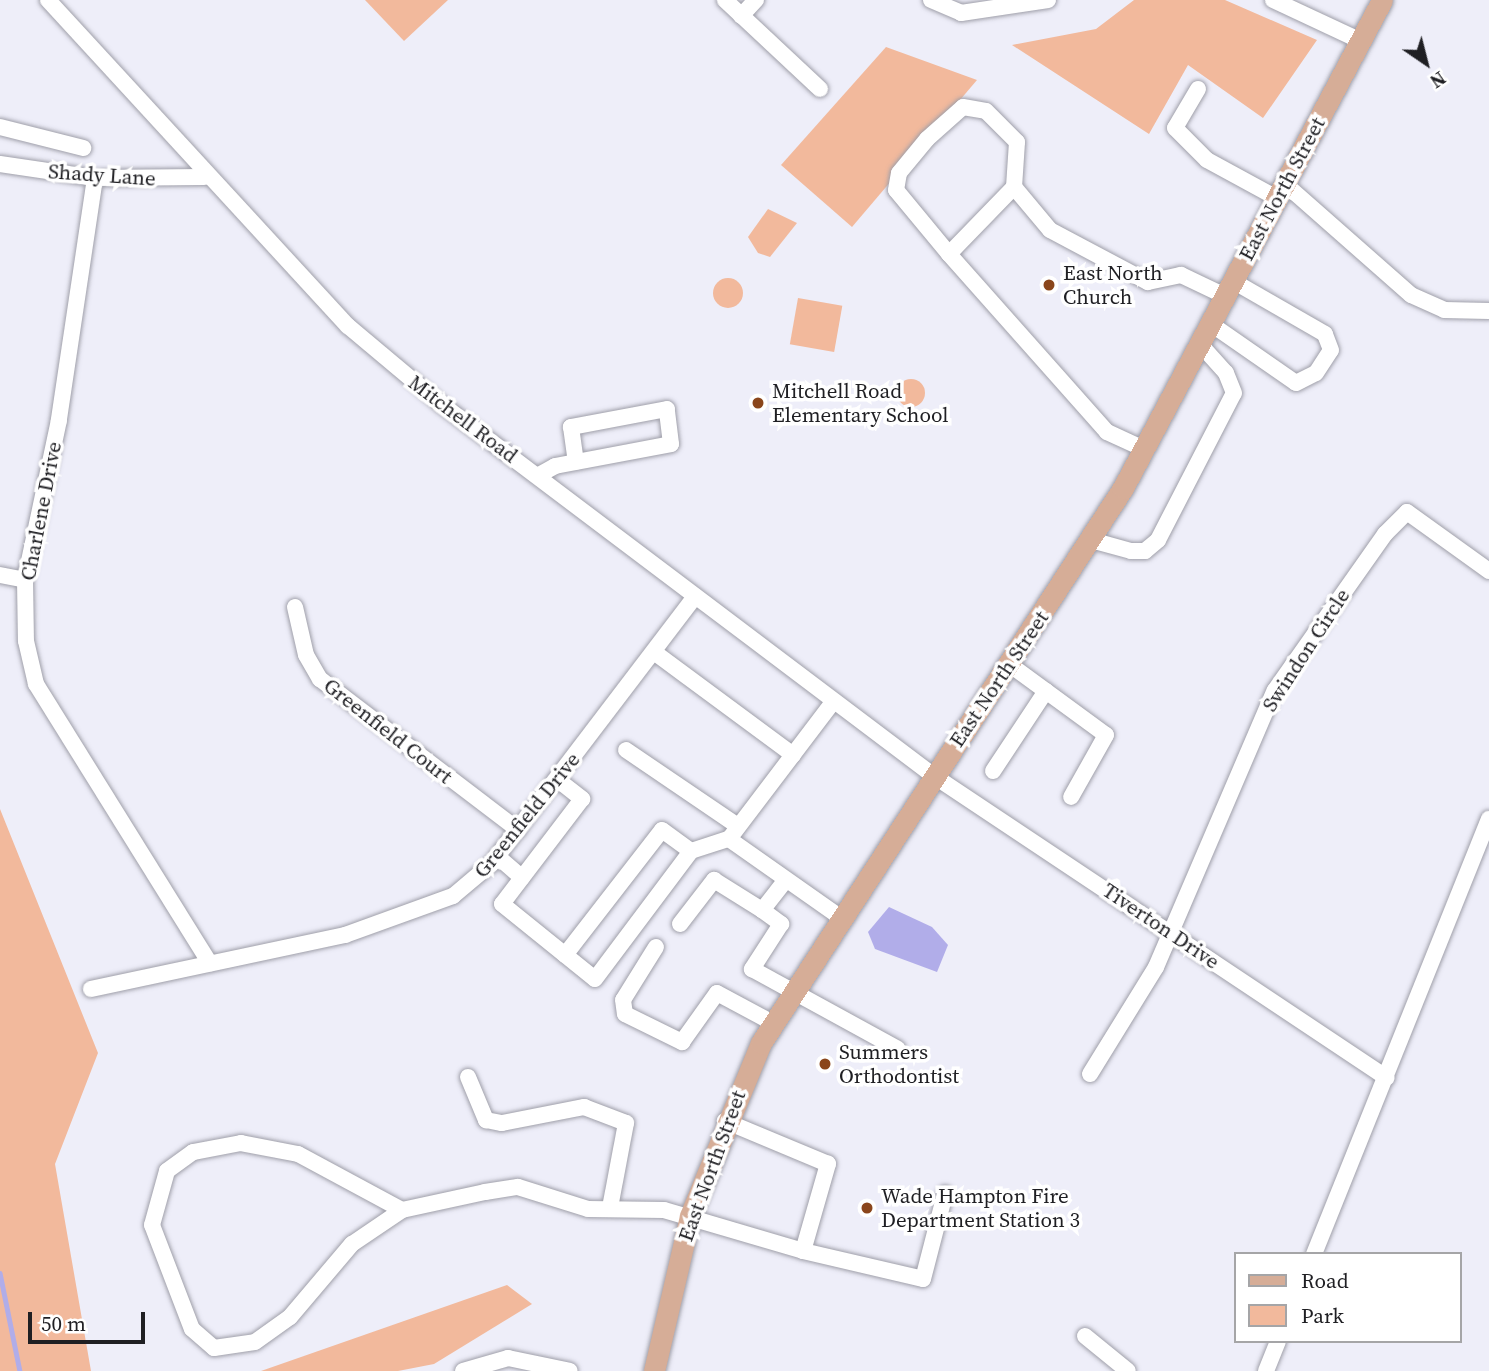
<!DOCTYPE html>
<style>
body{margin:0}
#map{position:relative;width:1489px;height:1371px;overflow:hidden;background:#eeeef9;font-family:"Source Serif 4",serif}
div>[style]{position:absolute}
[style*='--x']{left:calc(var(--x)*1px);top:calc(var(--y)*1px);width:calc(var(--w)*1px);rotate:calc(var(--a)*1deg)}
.green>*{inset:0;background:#f2b99c;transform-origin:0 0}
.round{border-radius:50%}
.water>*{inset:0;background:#b1ade9}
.stream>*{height:4.5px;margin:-2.25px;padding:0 2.25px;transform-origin:2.25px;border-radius:2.25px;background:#b1ade9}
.roads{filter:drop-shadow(0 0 2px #9f9fa9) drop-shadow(0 0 2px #9f9fa9)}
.minor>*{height:16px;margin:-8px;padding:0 8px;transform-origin:8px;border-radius:8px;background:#fff}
.major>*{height:21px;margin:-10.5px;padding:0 10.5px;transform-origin:10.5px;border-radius:10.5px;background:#d6ad97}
.dots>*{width:19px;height:19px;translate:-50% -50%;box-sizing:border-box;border:4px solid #fff;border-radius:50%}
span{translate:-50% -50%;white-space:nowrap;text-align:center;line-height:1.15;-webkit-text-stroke:7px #fff;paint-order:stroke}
.street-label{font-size:21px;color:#1f1f23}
.poi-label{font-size:21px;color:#1f1f23}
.left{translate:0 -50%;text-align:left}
.legend{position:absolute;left:1234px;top:1252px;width:228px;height:91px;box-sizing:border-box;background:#fff;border:2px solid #a5a5a7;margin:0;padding:9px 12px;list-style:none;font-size:21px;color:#1f1f23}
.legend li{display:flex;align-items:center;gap:14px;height:35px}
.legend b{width:35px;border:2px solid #a5a5a7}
.north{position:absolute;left:1391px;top:28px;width:70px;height:70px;-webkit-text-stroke:5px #fff;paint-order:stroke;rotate:145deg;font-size:19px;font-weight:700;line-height:28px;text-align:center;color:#1f1f23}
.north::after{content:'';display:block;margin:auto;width:24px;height:32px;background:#1f1f23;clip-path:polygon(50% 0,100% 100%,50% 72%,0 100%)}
.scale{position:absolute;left:28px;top:1312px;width:117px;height:32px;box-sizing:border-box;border:4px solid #1f1f23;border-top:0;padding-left:9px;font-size:21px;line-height:24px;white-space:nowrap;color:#1f1f23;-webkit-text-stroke:5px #fff;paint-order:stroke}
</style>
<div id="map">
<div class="green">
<div style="clip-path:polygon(365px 0,448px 0,404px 41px)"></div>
<div style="clip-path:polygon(1134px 0,1225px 0,1317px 40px,1263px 118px,1188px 65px,1149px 134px,1012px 45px,1096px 29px)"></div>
<div style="clip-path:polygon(886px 47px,977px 80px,852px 227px,781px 165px)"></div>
<div style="clip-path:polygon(768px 209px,797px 223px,770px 257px,758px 253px,748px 237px)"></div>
<div class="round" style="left:713px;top:278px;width:30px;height:30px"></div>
<div style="left:798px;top:298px;width:45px;height:47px;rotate:10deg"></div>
<div class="round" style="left:897px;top:379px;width:28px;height:28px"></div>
<div style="clip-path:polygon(0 809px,98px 1053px,55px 1164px,91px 1371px,0 1371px)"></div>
<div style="clip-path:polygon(507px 1285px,532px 1304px,434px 1364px,398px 1371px,261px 1371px)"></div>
</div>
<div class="water">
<div style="clip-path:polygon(889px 907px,932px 927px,948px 945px,937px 972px,875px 949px,868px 932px)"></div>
</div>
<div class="stream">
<div style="--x:0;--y:1273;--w:100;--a:78.5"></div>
</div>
<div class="roads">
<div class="minor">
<div style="--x:48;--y:0;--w:443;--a:47.4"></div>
<div style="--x:348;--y:326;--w:121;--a:40"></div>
<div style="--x:441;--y:404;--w:618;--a:37.04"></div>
<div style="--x:934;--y:776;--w:544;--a:33.69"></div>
<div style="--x:725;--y:0;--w:130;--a:43.1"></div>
<div style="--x:931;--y:0;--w:33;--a:23"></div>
<div style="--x:961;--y:13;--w:88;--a:-8.5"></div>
<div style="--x:1273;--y:0;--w:97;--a:25"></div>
<div style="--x:741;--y:16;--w:22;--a:-47"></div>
<div style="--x:1198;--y:89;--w:45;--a:120.5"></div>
<div style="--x:1175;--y:128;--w:45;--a:45"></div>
<div style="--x:1207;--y:160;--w:80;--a:28.5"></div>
<div style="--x:0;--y:127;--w:86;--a:14.2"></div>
<div style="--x:0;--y:164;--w:96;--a:8.4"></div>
<div style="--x:95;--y:178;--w:109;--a:-0.5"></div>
<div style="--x:95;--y:178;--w:245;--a:98.5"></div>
<div style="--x:59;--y:420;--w:164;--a:102"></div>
<div style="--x:25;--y:580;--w:61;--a:89.1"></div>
<div style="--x:26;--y:641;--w:44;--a:76.9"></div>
<div style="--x:36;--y:684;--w:329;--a:58.1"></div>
<div style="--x:1285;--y:184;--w:168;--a:41.4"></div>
<div style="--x:1411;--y:295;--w:36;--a:24"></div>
<div style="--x:1444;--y:310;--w:45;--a:1.3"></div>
<div style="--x:949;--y:254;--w:83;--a:-129.6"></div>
<div style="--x:896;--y:190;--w:17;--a:-80"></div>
<div style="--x:899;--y:173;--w:44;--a:-50.5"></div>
<div style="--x:927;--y:139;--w:48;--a:-41.6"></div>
<div style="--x:963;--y:107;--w:23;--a:10"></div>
<div style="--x:986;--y:111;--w:44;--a:45"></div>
<div style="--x:1017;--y:142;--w:45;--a:93.8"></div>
<div style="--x:1211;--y:324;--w:103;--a:34.8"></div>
<div style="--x:1296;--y:383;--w:22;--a:-27"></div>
<div style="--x:1316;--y:373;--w:27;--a:-57"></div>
<div style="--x:1331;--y:350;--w:17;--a:-111"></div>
<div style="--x:1325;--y:334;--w:106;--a:-150.1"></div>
<div style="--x:1144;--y:449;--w:41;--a:-155.3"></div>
<div style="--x:1107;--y:432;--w:238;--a:-131.6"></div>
<div style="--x:949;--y:254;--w:93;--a:-45.9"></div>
<div style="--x:1014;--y:187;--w:56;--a:50.1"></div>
<div style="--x:1050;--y:230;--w:111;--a:28"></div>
<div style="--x:1148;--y:282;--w:34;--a:-12"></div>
<div style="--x:1181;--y:275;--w:49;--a:25.5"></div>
<div style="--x:539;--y:475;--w:18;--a:-29"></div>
<div style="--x:555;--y:466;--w:118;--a:-10.7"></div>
<div style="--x:671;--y:444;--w:35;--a:-97"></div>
<div style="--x:667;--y:409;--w:98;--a:169.4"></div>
<div style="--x:571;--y:427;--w:35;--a:82"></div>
<div style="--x:1091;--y:540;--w:41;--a:15.4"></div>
<div style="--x:1131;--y:551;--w:14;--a:0"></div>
<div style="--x:1145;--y:551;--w:17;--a:-40"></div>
<div style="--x:1158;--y:540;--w:165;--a:-62.7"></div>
<div style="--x:1234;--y:393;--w:22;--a:-112"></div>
<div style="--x:1226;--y:373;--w:39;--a:-132"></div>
<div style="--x:0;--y:575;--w:25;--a:11"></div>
<div style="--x:295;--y:607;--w:49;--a:77.1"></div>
<div style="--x:306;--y:655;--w:28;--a:60"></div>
<div style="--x:320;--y:679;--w:249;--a:37.3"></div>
<div style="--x:654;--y:652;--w:173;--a:36.5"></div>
<div style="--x:1009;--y:664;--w:120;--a:36.2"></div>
<div style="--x:1106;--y:735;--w:71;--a:119.4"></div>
<div style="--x:833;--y:702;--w:172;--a:127.2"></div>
<div style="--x:729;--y:839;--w:136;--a:35.1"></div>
<div style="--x:626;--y:750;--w:135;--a:34.2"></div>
<div style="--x:993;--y:771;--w:96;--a:-56.5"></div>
<div style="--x:558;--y:780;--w:31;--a:38"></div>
<div style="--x:582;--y:799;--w:132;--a:127.3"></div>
<div style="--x:502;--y:904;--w:119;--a:38.9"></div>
<div style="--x:595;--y:979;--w:160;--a:-53.1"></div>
<div style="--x:691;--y:851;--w:40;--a:-18"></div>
<div style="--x:497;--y:856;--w:33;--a:41"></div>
<div style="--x:785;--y:881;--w:37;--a:128"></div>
<div style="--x:762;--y:910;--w:24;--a:36"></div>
<div style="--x:781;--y:924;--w:54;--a:122.8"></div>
<div style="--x:752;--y:969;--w:166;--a:28.7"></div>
<div style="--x:680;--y:924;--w:56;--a:-52.3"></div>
<div style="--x:714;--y:880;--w:57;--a:32"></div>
<div style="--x:656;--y:947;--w:62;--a:121.9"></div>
<div style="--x:623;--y:1000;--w:14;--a:82"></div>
<div style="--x:625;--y:1014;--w:64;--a:26.2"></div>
<div style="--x:682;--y:1042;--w:60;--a:-54.5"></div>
<div style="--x:717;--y:993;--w:64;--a:28.2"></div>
<div style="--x:565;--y:955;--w:158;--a:-52.2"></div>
<div style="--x:662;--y:830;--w:36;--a:36"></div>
<div style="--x:91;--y:989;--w:260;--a:-12"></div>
<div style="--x:345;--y:935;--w:115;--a:-19.9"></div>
<div style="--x:453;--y:896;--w:51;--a:-40.2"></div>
<div style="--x:492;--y:863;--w:335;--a:-52.7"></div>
<div style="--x:1090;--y:1074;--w:126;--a:-58.3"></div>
<div style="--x:1156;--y:967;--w:301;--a:-66.8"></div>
<div style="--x:1275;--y:690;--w:191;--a:-54.8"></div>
<div style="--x:1385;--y:534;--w:31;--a:-45"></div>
<div style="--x:1407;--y:512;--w:101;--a:35.7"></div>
<div style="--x:468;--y:1077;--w:47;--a:67.3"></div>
<div style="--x:486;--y:1120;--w:16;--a:11"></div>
<div style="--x:502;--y:1123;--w:84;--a:-11"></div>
<div style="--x:584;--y:1107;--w:45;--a:20.9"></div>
<div style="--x:626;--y:1123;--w:86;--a:100.7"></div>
<div style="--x:402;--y:1210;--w:118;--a:-151.7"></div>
<div style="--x:298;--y:1154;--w:58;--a:-169.1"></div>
<div style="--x:241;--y:1143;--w:49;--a:169.4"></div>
<div style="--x:193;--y:1152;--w:32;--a:144"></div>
<div style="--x:167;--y:1171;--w:56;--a:105.5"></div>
<div style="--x:152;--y:1225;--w:111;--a:69"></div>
<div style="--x:192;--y:1329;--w:29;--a:41"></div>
<div style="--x:214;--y:1348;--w:41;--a:-8.3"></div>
<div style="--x:255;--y:1342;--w:43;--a:-35.5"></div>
<div style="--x:290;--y:1317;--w:96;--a:-49.7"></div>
<div style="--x:352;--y:1244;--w:60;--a:-34.2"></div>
<div style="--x:402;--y:1210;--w:85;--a:-12.2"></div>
<div style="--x:485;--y:1192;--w:33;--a:-9"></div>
<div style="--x:518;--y:1187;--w:73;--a:17.4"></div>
<div style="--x:588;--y:1209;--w:76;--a:0.8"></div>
<div style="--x:664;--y:1210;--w:145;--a:16.4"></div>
<div style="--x:803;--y:1251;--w:91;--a:-74"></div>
<div style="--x:828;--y:1164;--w:112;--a:-157.3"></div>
<div style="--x:803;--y:1251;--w:123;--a:13.1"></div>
<div style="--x:923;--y:1279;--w:88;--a:-75.5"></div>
<div style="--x:1314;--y:1254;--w:469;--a:-68.1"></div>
<div style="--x:1085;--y:1336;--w:55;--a:39.1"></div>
<div style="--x:463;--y:1371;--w:47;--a:-16.1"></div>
<div style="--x:508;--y:1358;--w:63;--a:11.8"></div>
<div style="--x:1266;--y:1371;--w:32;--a:-68"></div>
</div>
<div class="major">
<div style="--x:654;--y:1371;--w:159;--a:-76.9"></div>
<div style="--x:690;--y:1216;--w:187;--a:-67.7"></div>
<div style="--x:761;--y:1043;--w:663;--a:-56.89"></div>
<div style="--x:1123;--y:488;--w:552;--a:-62.04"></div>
</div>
</div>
<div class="dots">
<div style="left:1049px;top:285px;background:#8a451b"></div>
<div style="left:758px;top:403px;background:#8a451b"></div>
<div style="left:825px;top:1064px;background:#8a451b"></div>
<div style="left:867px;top:1208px;background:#8a451b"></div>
</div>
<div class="street-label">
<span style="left:102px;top:175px;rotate:4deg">Shady Lane</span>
<span style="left:1282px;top:189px;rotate:-62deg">East North Street</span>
<span style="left:463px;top:419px;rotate:37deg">Mitchell Road</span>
<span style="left:41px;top:511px;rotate:-79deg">Charlene Drive</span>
<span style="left:1306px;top:650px;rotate:-57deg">Swindon Circle</span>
<span style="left:999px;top:679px;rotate:-56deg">East North Street</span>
<span style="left:388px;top:731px;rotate:38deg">Greenfield Court</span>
<span style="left:527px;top:815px;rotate:-51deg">Greenfield Drive</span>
<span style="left:1161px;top:926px;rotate:34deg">Tiverton Drive</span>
<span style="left:712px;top:1166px;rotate:-70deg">East North Street</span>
</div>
<div class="poi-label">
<span class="left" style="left:1063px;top:285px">East North<br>Church</span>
<span class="left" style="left:772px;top:403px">Mitchell Road<br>Elementary School</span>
<span class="left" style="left:839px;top:1064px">Summers<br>Orthodontist</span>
<span class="left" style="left:881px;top:1208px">Wade Hampton Fire<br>Department Station 3</span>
</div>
<ul class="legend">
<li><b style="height:9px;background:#d6ad97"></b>Road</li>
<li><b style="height:19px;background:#f2b99c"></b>Park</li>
</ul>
<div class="north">N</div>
<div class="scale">50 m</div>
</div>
